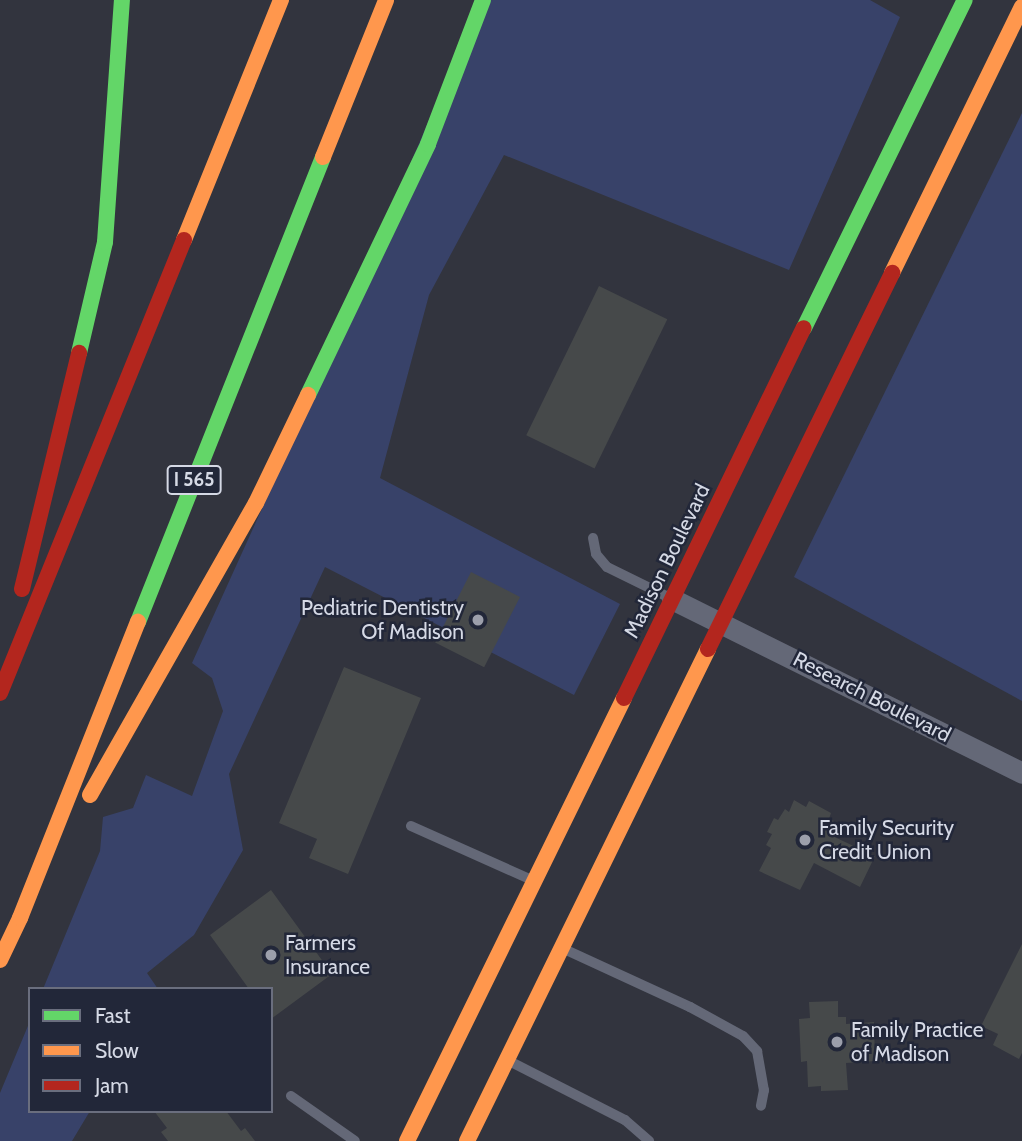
<!DOCTYPE html>
<style>
body{margin:0}
#map{position:relative;width:1022px;height:1141px;overflow:hidden;background:#32343e;font-family:Cabin,sans-serif}
div>[style]{position:absolute}
[style*='--x']{left:calc(var(--x)*1px);top:calc(var(--y)*1px);width:calc(var(--w)*1px);rotate:calc(var(--a)*1deg)}
.green>*{inset:0;background:#384269}
.building>*{inset:0;background:#46494a;transform-origin:0 0}
.lane>*{height:10px;margin:-5px;padding:0 5px;transform-origin:5px;border-radius:5px;background:#646877}
.street>*{height:21px;margin:-10.5px;padding:0 10.5px;transform-origin:10.5px;border-radius:10.5px;background:#646877}
.fast>*{height:16px;margin:-8px;padding:0 8px;transform-origin:8px;border-radius:8px;background:#63d668}
.slow>*{height:16px;margin:-8px;padding:0 8px;transform-origin:8px;border-radius:8px;background:#ff974d}
.jam>*{height:16px;margin:-8px;padding:0 8px;transform-origin:8px;border-radius:8px;background:#b3261e}
.dots>*{width:19px;height:19px;translate:-50% -50%;box-sizing:border-box;border:4px solid #222739;border-radius:50%}
span{translate:-50% -50%;white-space:nowrap;text-align:center;line-height:1.15;-webkit-text-stroke:5px #222739;paint-order:stroke}
.shield-label span{padding:2px 5px;background:#222739;border:2px solid;border-radius:5px;-webkit-text-stroke-width:0}
.shield-label{font-size:19px;color:#d5d9e5;font-weight:700}
.street-label{font-size:21px;color:#d5d9e5}
.poi-label{font-size:21px;color:#d5d9e5}
.right{translate:-100% -50%;text-align:right}
.left{translate:0 -50%;text-align:left}
.legend{position:absolute;left:28px;top:987px;width:245px;height:126px;box-sizing:border-box;background:#222739;border:2px solid #6a6e7e;margin:0;padding:9px 12px;list-style:none;font-size:21px;color:#d5d9e5}
.legend li{display:flex;align-items:center;gap:14px;height:35px}
.legend b{width:35px;border:2px solid #6a6e7e}
</style>
<div id="map">
<div class="green">
<div style="clip-path:polygon(480px 0,870px 0,900px 17px,789px 270px,504px 155px,429px 295px,380px 478px,620px 604px,574px 695px,325px 567px,229px 774px,243px 850px,194px 935px,147px 973px,158px 989px,43px 989px,100px 851px,103px 817px,133px 808px,146px 775px,192px 796px,223px 711px,212px 678px,192px 663px,290px 447px)"></div>
<div style="clip-path:polygon(1022px 113px,1022px 701px,794px 577px)"></div>
<div style="clip-path:polygon(30px 1021px,30px 1111px,90px 1111px,72px 1141px,0 1141px,0 1093px)"></div>
</div>
<div class="building">
<div style="left:599px;top:286px;width:76px;height:166px;rotate:26deg"></div>
<div style="left:471px;top:572px;width:55px;height:79px;rotate:27deg"></div>
<div style="clip-path:polygon(344px 667px,421px 698px,348px 874px,309px 858px,317px 839px,279px 823px)"></div>
<div style="clip-path:polygon(794px 800px,806px 807px,809px 801px,831px 813px,829px 819px,834px 821px,828px 834px,875px 856px,860px 887px,814px 863px,800px 890px,759px 871px,771px 848px,766px 845px,772px 834px,767px 832px,774px 818px,778px 820px,785px 809px,789px 812px)"></div>
<div style="clip-path:polygon(271px 890px,332px 974px,271px 1019px,271px 989px,249px 989px,210px 935px)"></div>
<div style="clip-path:polygon(1022px 944px,1022px 1053px,1019px 1059px,993px 1045px,998px 1034px,981px 1026px)"></div>
<div style="clip-path:polygon(838px 1001px,838px 1017px,846px 1017px,846px 1024px,874px 1022px,875px 1061px,846px 1063px,848px 1090px,821px 1091px,821px 1086px,808px 1087px,807px 1061px,801px 1062px,799px 1019px,810px 1018px,809px 1002px)"></div>
<div style="clip-path:polygon(154px 1111px,226px 1111px,241px 1131px,245px 1128px,255px 1141px,168px 1141px,161px 1132px,167px 1128px)"></div>
</div>
<div class="lane">
<div style="--x:593;--y:538;--w:16;--a:79"></div>
<div style="--x:596;--y:554;--w:17;--a:50"></div>
<div style="--x:607;--y:567;--w:72;--a:26.2"></div>
<div style="--x:411;--y:826;--w:133;--a:24.1"></div>
<div style="--x:564;--y:949;--w:139;--a:24.7"></div>
<div style="--x:690;--y:1007;--w:60;--a:28.7"></div>
<div style="--x:743;--y:1036;--w:21;--a:47"></div>
<div style="--x:757;--y:1051;--w:40;--a:80"></div>
<div style="--x:764;--y:1090;--w:16;--a:101"></div>
<div style="--x:509;--y:1061;--w:130;--a:27"></div>
<div style="--x:625;--y:1120;--w:32;--a:41"></div>
<div style="--x:291;--y:1096;--w:78;--a:35.1"></div>
</div>
<div class="street">
<div style="--x:672;--y:599;--w:391;--a:26.4"></div>
</div>
<div class="fast">
<div style="--x:804;--y:328;--w:365;--a:-63.9"></div>
<div style="--x:79;--y:353;--w:114;--a:-76.8"></div>
<div style="--x:105;--y:242;--w:243;--a:-86"></div>
<div style="--x:308;--y:395;--w:278;--a:-64.4"></div>
<div style="--x:428;--y:144;--w:154;--a:-69.1"></div>
<div style="--x:138;--y:622;--w:500;--a:-68.3"></div>
</div>
<div class="slow">
<div style="--x:323;--y:157;--w:169;--a:-68.1"></div>
<div style="--x:184;--y:240;--w:259;--a:-68"></div>
<div style="--x:892;--y:273;--w:296;--a:-64"></div>
<div style="--x:90;--y:795;--w:336;--a:-60.4"></div>
<div style="--x:256;--y:503;--w:120;--a:-64.3"></div>
<div style="--x:0;--y:960;--w:47;--a:-64.5"></div>
<div style="--x:20;--y:918;--w:319;--a:-68.3"></div>
<div style="--x:407;--y:1141;--w:493;--a:-63.9"></div>
<div style="--x:467;--y:1141;--w:548;--a:-63.9"></div>
</div>
<div class="jam">
<div style="--x:22;--y:589;--w:243;--a:-76.4"></div>
<div style="--x:708;--y:649;--w:419;--a:-63.9"></div>
<div style="--x:0;--y:693;--w:489;--a:-67.9"></div>
<div style="--x:624;--y:698;--w:411;--a:-64.1"></div>
</div>
<div class="dots">
<div style="left:478px;top:620px;background:#9c9fab"></div>
<div style="left:805px;top:840px;background:#9c9fab"></div>
<div style="left:271px;top:955px;background:#9c9fab"></div>
<div style="left:837px;top:1042px;background:#9c9fab"></div>
</div>
<div class="shield-label">
<span style="left:194px;top:480px">I 565</span>
</div>
<div class="street-label">
<span style="left:667px;top:561px;rotate:-64deg">Madison Boulevard</span>
<span style="left:872px;top:697px;rotate:27deg">Research Boulevard</span>
</div>
<div class="poi-label">
<span class="right" style="left:464px;top:620px">Pediatric Dentistry<br>Of Madison</span>
<span class="left" style="left:819px;top:840px">Family Security<br>Credit Union</span>
<span class="left" style="left:285px;top:955px">Farmers<br>Insurance</span>
<span class="left" style="left:851px;top:1042px">Family Practice<br>of Madison</span>
</div>
<ul class="legend">
<li><b style="height:9px;background:#63d668"></b>Fast</li>
<li><b style="height:9px;background:#ff974d"></b>Slow</li>
<li><b style="height:9px;background:#b3261e"></b>Jam</li>
</ul>
</div>
